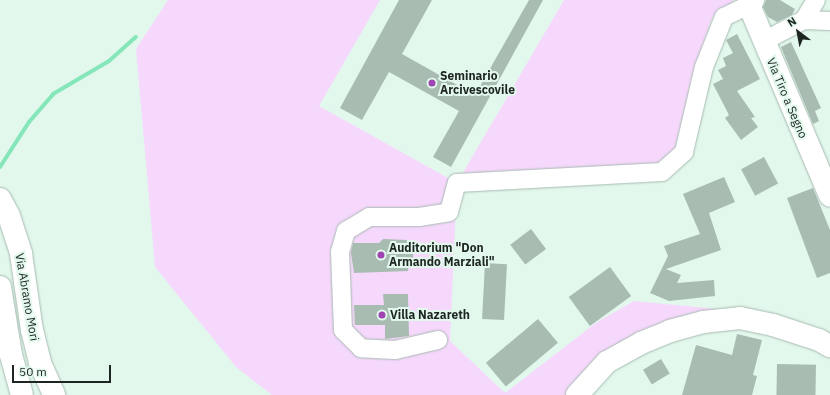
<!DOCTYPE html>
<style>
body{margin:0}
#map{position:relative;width:830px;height:395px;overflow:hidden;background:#e3f8ed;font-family:"IBM Plex Sans",sans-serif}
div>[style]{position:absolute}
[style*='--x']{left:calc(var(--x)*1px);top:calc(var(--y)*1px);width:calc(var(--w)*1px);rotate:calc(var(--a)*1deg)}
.green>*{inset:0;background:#f7d8fd}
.stream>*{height:4px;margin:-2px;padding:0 2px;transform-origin:2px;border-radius:2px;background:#85e6ba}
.building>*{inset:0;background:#a8bcb1;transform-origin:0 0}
.roads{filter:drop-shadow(0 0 1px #a7bbb1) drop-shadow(0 0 1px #a7bbb1)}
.minor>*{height:18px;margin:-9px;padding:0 9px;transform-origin:9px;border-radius:9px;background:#fff}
.major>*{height:22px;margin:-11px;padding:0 11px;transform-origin:11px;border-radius:11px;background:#fff}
.dots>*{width:11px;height:11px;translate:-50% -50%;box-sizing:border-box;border:2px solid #e3f8ed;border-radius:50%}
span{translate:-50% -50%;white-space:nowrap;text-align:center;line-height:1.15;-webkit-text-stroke:4px #e3f8ed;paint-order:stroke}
.poi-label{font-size:12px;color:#1d2521;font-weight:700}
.left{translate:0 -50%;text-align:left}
.street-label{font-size:12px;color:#1d2521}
.north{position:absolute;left:778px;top:12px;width:40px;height:40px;-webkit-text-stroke:3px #e3f8ed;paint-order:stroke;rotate:328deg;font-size:11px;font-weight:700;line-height:16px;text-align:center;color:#1d2521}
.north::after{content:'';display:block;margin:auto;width:14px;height:18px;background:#1d2521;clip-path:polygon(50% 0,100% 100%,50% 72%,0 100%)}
.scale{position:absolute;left:12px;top:365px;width:99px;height:18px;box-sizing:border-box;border:2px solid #1d2521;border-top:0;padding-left:5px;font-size:12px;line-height:14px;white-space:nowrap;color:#1d2521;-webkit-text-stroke:3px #e3f8ed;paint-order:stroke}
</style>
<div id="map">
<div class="green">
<div style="clip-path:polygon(168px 0,380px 0,319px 106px,457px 183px,564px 0,734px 0,731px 5px,721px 8px,712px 18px,695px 67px,675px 148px,662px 172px,457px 183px,450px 341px,505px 393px,597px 322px,634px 301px,717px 309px,568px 395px,272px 395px,236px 367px,155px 267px,136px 49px)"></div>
</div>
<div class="stream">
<div style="--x:0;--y:167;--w:54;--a:-57.2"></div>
<div style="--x:29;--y:122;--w:37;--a:-49"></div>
<div style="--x:53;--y:94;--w:65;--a:-30.5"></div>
<div style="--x:109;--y:61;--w:36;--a:-42"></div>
</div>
<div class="building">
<div style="clip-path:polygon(399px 0,432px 0,402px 54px,475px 95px,529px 0,543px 0,451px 167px,433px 157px,459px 111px,389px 72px,362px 120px,340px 108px)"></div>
<div style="clip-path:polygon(766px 0,780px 0,795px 9px,792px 15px,777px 22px,768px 17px,763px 7px)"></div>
<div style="clip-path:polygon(737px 34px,760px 79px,737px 91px,755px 117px,751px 118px,758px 127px,741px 140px,725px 118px,729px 115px,713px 84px,723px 79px,718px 70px,726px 66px,723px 58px,733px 53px,726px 40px)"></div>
<div style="clip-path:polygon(791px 42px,821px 108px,815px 111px,819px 121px,813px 124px,781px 47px)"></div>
<div style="left:764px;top:157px;width:30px;height:26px;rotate:62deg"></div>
<div style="clip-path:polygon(724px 177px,735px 202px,709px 213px,721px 250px,666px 269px,681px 275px,677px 283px,714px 280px,715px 296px,669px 301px,650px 293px,668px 256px,664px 246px,700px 234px,683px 194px)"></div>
<div style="clip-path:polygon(813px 188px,830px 230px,830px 273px,817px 278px,787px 198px)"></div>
<div style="left:531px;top:229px;width:25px;height:26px;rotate:53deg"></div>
<div style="clip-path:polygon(383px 239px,408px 240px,408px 247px,413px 247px,413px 262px,409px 262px,408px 271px,354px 273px,351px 253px,353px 243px,379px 243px)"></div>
<div style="left:485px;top:263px;width:22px;height:56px;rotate:3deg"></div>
<div style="left:610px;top:267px;width:36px;height:51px;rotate:54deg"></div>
<div style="clip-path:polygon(383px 294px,408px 294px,409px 336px,385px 339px,385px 325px,355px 325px,354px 305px,384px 305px)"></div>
<div style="left:538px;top:319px;width:31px;height:68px;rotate:50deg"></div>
<div style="clip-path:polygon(737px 334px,762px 340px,753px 375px,757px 376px,752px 395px,682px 395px,696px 345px,732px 355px)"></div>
<div style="left:661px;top:359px;width:17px;height:21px;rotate:59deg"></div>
<div style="left:777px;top:364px;width:39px;height:31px;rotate:1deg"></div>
</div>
<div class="roads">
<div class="minor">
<div style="--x:804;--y:20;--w:23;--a:-59"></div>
<div style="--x:764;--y:41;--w:45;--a:-27.7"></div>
<div style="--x:804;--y:20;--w:26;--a:2"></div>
<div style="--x:438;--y:340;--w:44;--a:166.9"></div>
<div style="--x:395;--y:350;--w:34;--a:-177"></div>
<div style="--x:361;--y:348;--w:25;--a:-135"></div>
<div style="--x:343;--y:330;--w:78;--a:-92.2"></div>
<div style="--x:340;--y:252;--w:22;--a:-74"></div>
<div style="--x:346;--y:231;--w:27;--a:-31"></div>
<div style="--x:369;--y:217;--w:50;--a:0"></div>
<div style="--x:419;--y:217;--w:30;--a:-9"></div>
<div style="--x:449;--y:212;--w:30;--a:-75"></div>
<div style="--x:457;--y:183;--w:205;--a:-3.1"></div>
<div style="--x:662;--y:172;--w:30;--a:-42"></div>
<div style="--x:684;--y:152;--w:87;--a:-76.8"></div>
<div style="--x:704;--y:67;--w:54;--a:-68.2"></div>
<div style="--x:724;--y:17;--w:28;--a:-26"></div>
<div style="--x:749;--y:5;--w:5;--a:-112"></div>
</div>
<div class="major">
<div style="--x:753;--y:0;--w:6;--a:129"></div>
<div style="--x:749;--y:5;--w:207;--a:67"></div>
<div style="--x:0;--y:199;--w:19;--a:62"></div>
<div style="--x:9;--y:216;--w:40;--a:72"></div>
<div style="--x:21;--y:254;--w:77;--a:81.8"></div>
<div style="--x:32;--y:330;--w:34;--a:76"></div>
<div style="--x:40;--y:363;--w:35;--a:66"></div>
<div style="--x:0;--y:287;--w:69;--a:80.8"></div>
<div style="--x:11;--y:355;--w:41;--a:74.6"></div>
<div style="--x:577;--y:395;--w:45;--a:-47.7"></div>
<div style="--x:607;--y:362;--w:39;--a:-29"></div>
<div style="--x:641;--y:343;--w:31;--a:-22"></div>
<div style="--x:670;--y:331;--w:34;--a:-15"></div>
<div style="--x:703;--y:322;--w:37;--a:-6"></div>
<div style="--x:740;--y:318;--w:34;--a:12"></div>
<div style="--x:773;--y:325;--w:48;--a:18.1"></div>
<div style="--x:819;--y:340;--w:13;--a:29"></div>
</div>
</div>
<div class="dots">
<div style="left:432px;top:83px;background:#9f45b1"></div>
<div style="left:381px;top:255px;background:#9f45b1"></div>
<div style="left:382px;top:315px;background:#9f45b1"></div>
</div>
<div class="poi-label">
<span class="left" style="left:440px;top:83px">Seminario<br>Arcivescovile</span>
<span class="left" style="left:389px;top:255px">Auditorium "Don<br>Armando Marziali"</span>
<span class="left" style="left:390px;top:315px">Villa Nazareth</span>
</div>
<div class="street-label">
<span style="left:787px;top:98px;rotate:67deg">Via Tiro a Segno</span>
<span style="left:27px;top:297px;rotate:80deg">Via Abramo Mori</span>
</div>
<div class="north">N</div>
<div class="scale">50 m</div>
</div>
